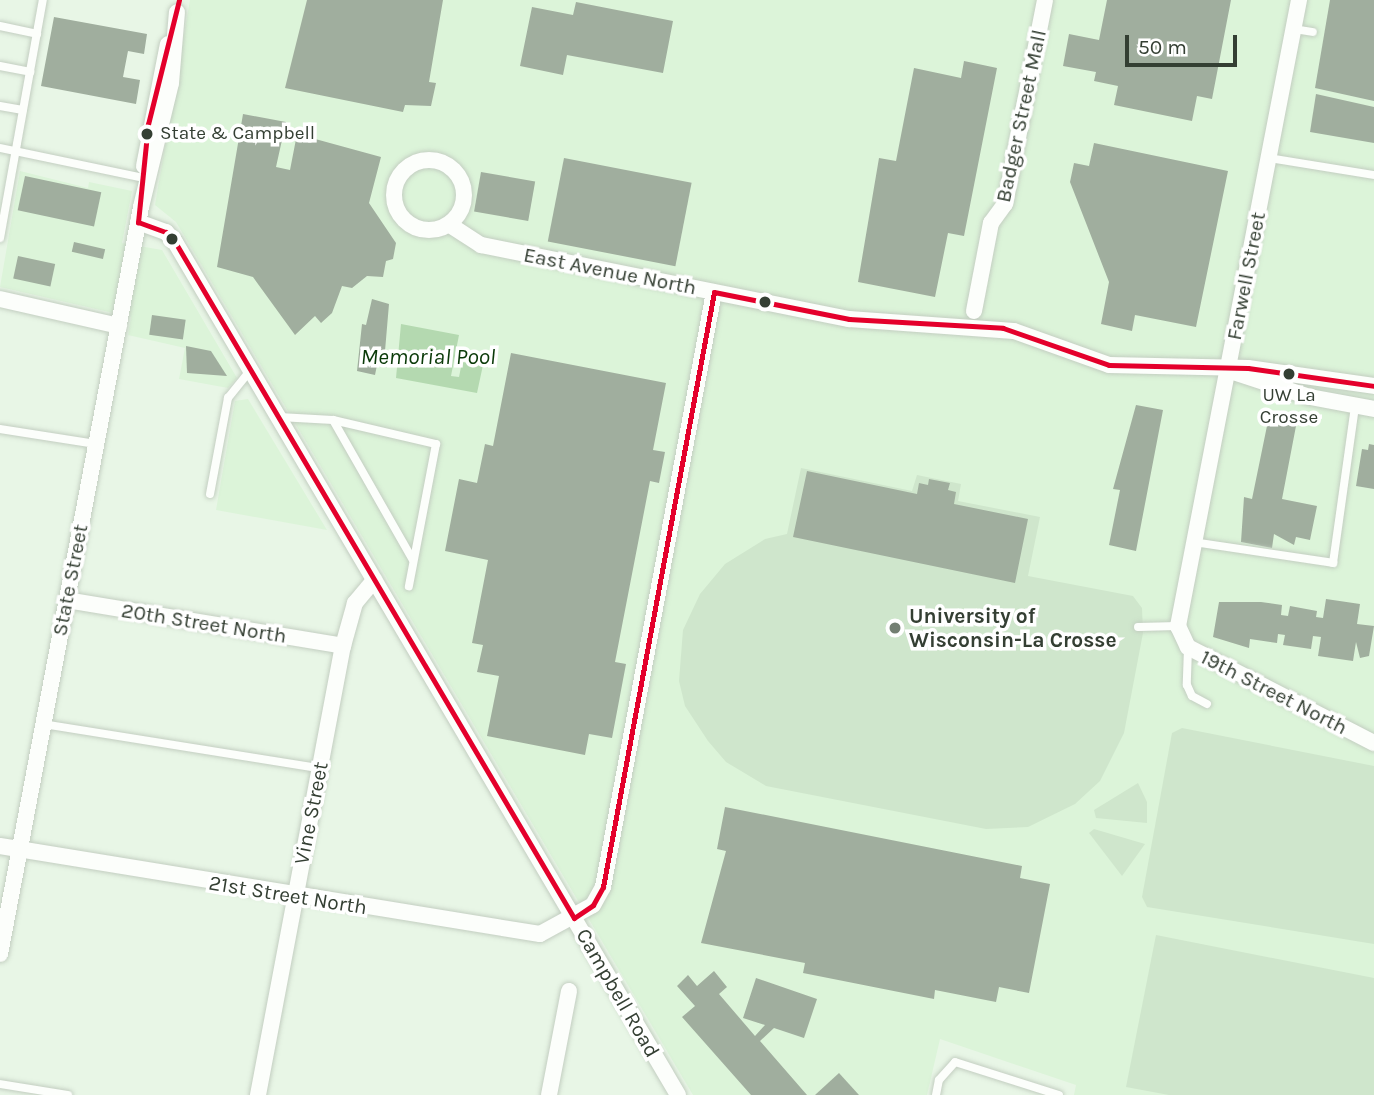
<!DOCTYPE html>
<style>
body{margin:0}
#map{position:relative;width:1374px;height:1095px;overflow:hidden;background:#e8f6e6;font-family:Karla,sans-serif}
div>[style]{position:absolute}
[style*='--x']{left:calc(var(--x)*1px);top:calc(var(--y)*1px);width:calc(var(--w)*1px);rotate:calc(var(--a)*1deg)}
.built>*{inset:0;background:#dcf4d9}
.green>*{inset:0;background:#cfe6cc}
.water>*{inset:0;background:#b4d9b0}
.building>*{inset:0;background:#a0ae9e;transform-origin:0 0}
.roads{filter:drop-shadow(0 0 2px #c3cec1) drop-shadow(0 0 2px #c3cec1)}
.lane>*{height:8px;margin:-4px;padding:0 4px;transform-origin:4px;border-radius:4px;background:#fcfefb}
.street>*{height:16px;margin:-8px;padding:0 8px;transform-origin:8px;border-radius:8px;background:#fcfefb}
.street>.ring{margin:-8px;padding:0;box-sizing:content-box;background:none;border:16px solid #fcfefb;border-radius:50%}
.bus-1>*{height:5px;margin:-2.5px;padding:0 2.5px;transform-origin:2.5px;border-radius:2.5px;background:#e4002b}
.dots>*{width:19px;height:19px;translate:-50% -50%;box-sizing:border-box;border:4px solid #fff;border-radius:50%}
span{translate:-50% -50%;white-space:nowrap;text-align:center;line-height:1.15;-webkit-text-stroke:7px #fff;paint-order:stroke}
.bus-label{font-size:19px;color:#343f33}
.left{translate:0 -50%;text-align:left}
.street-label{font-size:21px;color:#343f33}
.poi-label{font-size:21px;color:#343f33;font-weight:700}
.water-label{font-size:23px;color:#0a3a08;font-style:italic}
.scale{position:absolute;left:1125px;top:35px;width:112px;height:32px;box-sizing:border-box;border:4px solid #343f33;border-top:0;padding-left:9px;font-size:21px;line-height:24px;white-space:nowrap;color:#343f33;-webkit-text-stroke:5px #fff;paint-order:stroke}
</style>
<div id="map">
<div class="built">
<div style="clip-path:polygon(190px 0,1374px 0,1374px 1095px,1074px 1095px,1076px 1085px,940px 1039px,927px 1095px,693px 1095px,176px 222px,155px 205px)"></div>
<div style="clip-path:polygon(20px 171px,88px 188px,89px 182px,132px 191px,122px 243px,162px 250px,237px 378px,228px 388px,179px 379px,185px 348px,128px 335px,131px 317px,0 287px)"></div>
<div style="clip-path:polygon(248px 399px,327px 530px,216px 510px,235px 401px)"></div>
</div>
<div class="green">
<div style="clip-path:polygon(801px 468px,912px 491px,917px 475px,961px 484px,958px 501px,1040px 517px,1028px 576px,1133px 596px,1142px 608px,1143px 633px,1124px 733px,1100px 781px,1075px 804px,1028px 827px,986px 829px,766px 786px,726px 762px,708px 741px,685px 706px,679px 681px,683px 630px,700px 594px,725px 564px,765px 539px,787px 534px)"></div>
<div style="clip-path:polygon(1182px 728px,1374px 766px,1374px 944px,1147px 907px,1142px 897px,1172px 733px)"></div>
<div style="clip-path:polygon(1138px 783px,1147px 802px,1147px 823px,1096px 818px,1094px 810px)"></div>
<div style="clip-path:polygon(1094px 829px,1145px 844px,1122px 876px,1089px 833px)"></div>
<div style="clip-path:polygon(1156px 935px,1374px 978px,1374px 1095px,1169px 1095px,1126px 1087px)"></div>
</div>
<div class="water">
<div style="clip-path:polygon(401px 324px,459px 335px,451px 376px,459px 377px,462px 362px,483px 365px,477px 393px,396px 378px)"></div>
</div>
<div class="building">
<div style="clip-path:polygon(307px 0,443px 0,429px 82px,436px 83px,431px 106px,405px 105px,403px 112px,285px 88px)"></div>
<div style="clip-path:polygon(1107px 0,1231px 0,1212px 99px,1197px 96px,1192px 121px,1114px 105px,1118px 86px,1094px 81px,1096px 72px,1063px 66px,1069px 34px,1099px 40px)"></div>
<div style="clip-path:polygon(1330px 0,1374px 0,1374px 101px,1315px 88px)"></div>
<div style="clip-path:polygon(576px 2px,673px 21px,663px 73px,567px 55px,563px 75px,520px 66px,532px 7px,573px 15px)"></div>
<div style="clip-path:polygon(54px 17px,147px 34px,144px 54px,128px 51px,123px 77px,140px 80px,136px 104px,41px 86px)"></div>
<div style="clip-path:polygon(964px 61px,997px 68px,964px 236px,948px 233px,935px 297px,858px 282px,879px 158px,896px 161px,914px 68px,961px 78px)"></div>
<div style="clip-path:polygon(1316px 94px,1374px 107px,1374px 143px,1310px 132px)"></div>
<div style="clip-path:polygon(243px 114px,286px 122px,276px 167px,290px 170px,297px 134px,381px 157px,369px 203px,396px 243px,393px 259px,386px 261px,383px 277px,367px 276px,352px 288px,342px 286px,332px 313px,321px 323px,315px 316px,295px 335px,253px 277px,217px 267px)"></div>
<div style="clip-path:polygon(1094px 143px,1228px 171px,1196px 327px,1135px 315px,1132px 331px,1101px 324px,1109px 282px,1070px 182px,1074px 163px,1089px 166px)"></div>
<div style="left:564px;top:158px;width:130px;height:85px;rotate:11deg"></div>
<div style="left:481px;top:172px;width:55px;height:40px;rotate:10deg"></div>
<div style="left:25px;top:176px;width:78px;height:35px;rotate:12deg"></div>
<div style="left:74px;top:242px;width:32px;height:10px;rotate:13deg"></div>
<div style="left:18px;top:256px;width:38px;height:23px;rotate:12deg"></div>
<div style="clip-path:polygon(372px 299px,389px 304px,385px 351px,380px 350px,375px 375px,357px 371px,362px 324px,366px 325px)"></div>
<div style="left:152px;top:315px;width:34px;height:20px;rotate:8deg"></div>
<div style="clip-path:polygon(186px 346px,211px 351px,227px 376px,187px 373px)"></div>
<div style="clip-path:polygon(511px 353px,666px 383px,653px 450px,665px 452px,659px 483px,650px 481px,615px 662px,626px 664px,612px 738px,589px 734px,585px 755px,487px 736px,499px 676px,477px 672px,483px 645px,472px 643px,488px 560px,445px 551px,459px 479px,477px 483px,485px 444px,493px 446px)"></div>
<div style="clip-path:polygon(1136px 405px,1163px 410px,1136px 551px,1109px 545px,1120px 490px,1113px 489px)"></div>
<div style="clip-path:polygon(1268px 421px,1296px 426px,1282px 499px,1317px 506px,1310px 540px,1296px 537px,1294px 545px,1274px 534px,1272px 548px,1241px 542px,1244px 497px,1252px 499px)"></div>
<div style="clip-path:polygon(1369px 444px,1374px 445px,1374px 489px,1356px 486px,1362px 449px,1368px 450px)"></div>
<div style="clip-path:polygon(807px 471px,917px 494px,919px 483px,928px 485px,929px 479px,950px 483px,948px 490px,956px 492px,954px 504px,1028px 519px,1015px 583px,793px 537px)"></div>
<div style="clip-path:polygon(1326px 599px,1360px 604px,1357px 624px,1374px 626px,1369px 656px,1360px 658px,1356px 642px,1353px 661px,1318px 656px,1321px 637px,1313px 636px,1311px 649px,1283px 645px,1285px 635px,1278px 634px,1277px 643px,1250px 639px,1249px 648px,1213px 637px,1219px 602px,1261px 602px,1282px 605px,1281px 615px,1288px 616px,1290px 606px,1317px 611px,1316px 617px,1323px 618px)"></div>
<div style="clip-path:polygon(725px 807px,1022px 866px,1020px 878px,1050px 884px,1029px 993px,999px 987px,996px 1002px,935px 990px,934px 999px,803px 973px,805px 963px,701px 943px,726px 851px,717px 849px)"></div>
<div style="clip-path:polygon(714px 971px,727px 987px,719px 994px,755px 1036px,765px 1025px,743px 1018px,756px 978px,817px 999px,804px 1038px,774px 1028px,760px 1041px,807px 1095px,751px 1095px,682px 1017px,695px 1006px,677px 986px,688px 975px,697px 986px)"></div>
<div style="clip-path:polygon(839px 1073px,859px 1095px,815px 1095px)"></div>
</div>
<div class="roads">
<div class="lane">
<div style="--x:0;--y:26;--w:38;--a:12"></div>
<div style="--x:1294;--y:29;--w:19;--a:9"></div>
<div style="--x:0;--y:66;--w:31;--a:11"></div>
<div style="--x:0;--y:106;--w:23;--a:10"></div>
<div style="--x:0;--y:148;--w:146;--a:11.8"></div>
<div style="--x:1269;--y:158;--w:106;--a:9.2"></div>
<div style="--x:0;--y:238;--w:242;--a:-79.8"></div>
<div style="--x:279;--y:417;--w:54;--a:3.2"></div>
<div style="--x:333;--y:420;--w:106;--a:13.1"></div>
<div style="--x:436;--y:444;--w:145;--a:100.8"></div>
<div style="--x:333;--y:420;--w:161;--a:60.3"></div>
<div style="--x:0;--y:429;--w:97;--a:8.9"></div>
<div style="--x:210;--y:494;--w:98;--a:-79.4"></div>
<div style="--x:228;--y:398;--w:33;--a:-51"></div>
<div style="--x:1193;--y:542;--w:142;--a:8.5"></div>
<div style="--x:1333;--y:563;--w:159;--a:-82"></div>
<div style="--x:1138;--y:627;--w:40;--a:-1.4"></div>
<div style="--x:1188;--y:648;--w:37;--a:92"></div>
<div style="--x:1187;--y:685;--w:12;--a:66"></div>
<div style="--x:1192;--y:696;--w:17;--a:28"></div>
<div style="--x:43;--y:724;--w:279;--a:9.1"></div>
<div style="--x:0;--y:1084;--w:69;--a:9.2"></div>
<div style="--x:936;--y:1095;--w:15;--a:-79"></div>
<div style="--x:939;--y:1080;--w:24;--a:-48"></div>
<div style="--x:955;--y:1062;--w:109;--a:17.6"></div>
</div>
<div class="street">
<div style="--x:1299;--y:0;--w:638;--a:100.94"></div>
<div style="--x:1178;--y:626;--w:23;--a:65"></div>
<div style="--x:1188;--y:647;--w:209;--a:27.3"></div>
<div class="ring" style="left:394px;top:160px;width:54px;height:54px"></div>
<div style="--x:144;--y:166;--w:124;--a:-78.9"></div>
<div style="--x:138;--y:222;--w:30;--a:20"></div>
<div style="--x:166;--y:232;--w:13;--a:48"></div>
<div style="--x:175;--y:242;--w:990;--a:59.47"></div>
<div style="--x:450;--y:225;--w:37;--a:33"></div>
<div style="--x:481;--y:245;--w:375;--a:11.4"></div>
<div style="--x:849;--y:319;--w:165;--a:4.2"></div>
<div style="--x:1014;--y:331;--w:101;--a:19.7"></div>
<div style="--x:1109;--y:365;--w:139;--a:1.2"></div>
<div style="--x:1248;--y:368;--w:127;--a:8.1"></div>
<div style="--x:0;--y:299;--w:122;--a:12.8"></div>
<div style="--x:974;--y:311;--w:90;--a:-79.1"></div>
<div style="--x:991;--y:223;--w:24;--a:-54"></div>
<div style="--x:1005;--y:204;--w:208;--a:-78.9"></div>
<div style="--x:1233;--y:372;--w:81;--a:18"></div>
<div style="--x:1310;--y:397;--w:65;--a:10.6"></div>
<div style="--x:66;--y:600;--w:281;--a:9.4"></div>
<div style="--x:0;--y:846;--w:547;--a:9.26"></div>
<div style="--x:540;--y:934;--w:60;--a:-28.7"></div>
<div style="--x:593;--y:905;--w:21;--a:-61"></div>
<div style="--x:603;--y:887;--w:605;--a:-79.43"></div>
<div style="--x:0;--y:954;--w:760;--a:-79.31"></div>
<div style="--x:141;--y:207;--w:128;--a:-76.4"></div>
<div style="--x:171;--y:83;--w:71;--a:-85.2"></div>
<div style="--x:258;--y:1095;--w:457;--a:-79.3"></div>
<div style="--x:343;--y:646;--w:45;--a:-74.4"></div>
<div style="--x:355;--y:603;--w:30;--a:-50"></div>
<div style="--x:549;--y:1095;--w:106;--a:-79.1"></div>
</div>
</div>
<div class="bus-1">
<div style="--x:179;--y:0;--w:128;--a:104"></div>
<div style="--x:148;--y:124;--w:99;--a:95.8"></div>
<div style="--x:138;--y:222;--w:30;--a:20"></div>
<div style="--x:166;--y:232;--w:13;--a:48"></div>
<div style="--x:175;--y:242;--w:785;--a:59.45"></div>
<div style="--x:574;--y:918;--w:23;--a:-34"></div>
<div style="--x:593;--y:905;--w:21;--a:-61"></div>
<div style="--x:603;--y:887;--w:605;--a:-79.43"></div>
<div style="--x:714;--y:292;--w:138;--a:11.3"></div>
<div style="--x:849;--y:319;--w:154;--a:3.3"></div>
<div style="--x:1003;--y:328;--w:112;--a:19.2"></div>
<div style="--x:1109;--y:365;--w:139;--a:1.2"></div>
<div style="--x:1248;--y:368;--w:127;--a:8.1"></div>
</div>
<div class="dots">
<div style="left:147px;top:134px;background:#343f33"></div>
<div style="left:172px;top:239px;background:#343f33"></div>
<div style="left:765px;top:302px;background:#343f33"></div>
<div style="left:1289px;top:374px;background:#343f33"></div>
<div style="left:895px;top:628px;background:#737f72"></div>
</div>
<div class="bus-label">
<span class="left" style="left:160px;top:134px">State &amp; Campbell</span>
<span style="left:1289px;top:407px">UW La<br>Crosse</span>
</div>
<div class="street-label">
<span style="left:1021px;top:116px;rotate:-78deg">Badger Street Mall</span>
<span style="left:610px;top:271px;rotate:11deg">East Avenue North</span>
<span style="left:1246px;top:276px;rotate:-79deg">Farwell Street</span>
<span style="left:70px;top:580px;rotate:-79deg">State Street</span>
<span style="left:204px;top:623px;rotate:9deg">20th Street North</span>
<span style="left:1274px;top:692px;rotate:27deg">19th Street North</span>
<span style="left:311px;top:813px;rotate:-79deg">Vine Street</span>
<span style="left:288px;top:895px;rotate:9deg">21st Street North</span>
<span style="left:618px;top:993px;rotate:60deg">Campbell Road</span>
</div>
<div class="poi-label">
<span class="left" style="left:909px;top:628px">University of<br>Wisconsin-La Crosse</span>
</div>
<div class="water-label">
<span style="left:428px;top:357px">Memorial Pool</span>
</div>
<div class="scale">50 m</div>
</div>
